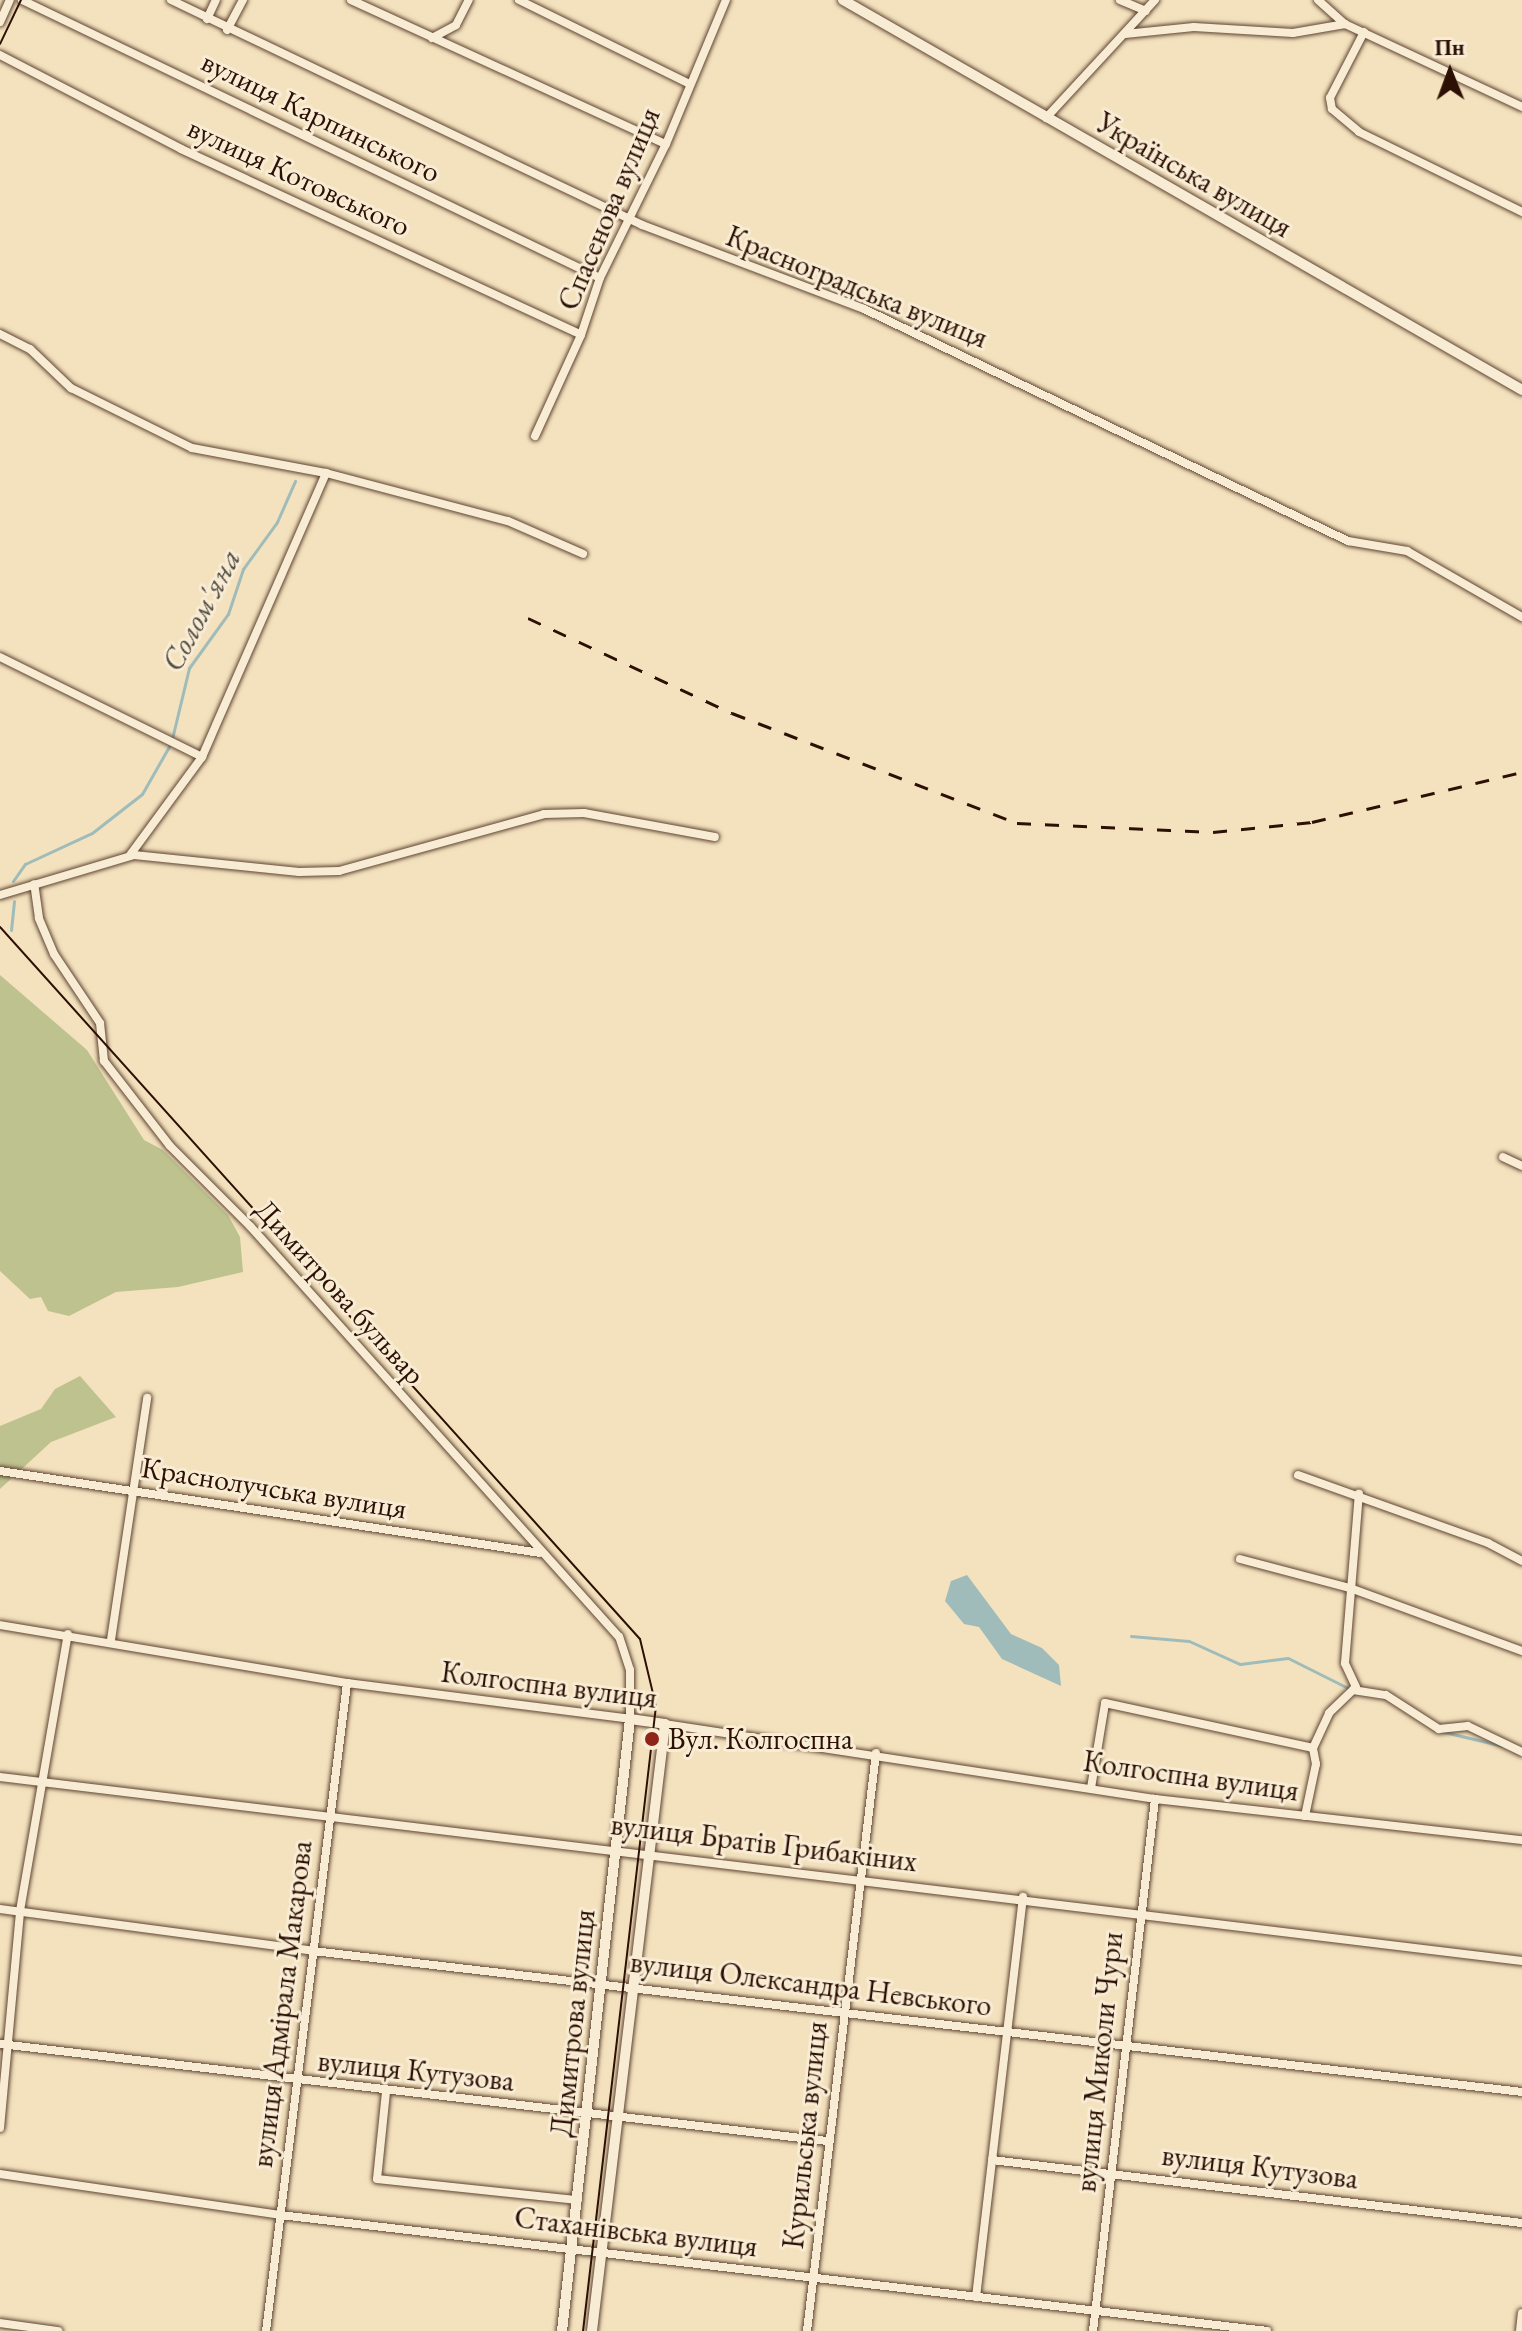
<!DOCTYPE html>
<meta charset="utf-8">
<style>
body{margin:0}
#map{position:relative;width:1522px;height:2331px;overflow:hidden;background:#f4e2be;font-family:"EB Garamond",serif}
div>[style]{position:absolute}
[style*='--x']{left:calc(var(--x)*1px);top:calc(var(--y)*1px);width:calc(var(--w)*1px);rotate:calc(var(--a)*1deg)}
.green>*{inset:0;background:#bec28f}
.water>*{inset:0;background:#9fbcba}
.stream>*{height:3px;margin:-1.5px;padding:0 1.5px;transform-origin:1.5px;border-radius:1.5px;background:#9fbcba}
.roads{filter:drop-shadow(0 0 2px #5e4432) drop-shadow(0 0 2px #5e4432)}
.minor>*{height:8px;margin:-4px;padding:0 4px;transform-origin:4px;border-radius:4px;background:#f8ecd5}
.tertiary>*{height:10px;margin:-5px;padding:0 5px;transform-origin:5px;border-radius:5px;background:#f8ecd5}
.tram>*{height:2px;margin:-1px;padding:0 1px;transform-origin:1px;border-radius:1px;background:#2c1003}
.rail>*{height:3px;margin-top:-1.5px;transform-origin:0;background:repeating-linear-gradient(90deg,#2c1003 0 14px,transparent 0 28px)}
.dots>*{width:22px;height:22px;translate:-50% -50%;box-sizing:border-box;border:4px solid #f8ecd5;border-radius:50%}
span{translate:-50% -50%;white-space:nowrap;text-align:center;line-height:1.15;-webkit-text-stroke:6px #f8ecd5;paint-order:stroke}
.street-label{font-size:30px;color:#2c1003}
.poi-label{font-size:30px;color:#2c1003}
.left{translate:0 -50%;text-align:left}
.water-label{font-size:32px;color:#544c43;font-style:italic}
.north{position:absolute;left:1410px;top:32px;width:80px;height:80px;-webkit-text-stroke:6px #f8ecd5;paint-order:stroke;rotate:359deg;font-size:22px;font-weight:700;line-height:32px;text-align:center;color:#2c1003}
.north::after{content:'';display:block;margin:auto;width:28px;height:36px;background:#2c1003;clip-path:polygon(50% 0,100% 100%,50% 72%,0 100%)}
</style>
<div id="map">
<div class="green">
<div style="clip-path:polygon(0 975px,87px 1050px,144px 1140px,163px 1150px,228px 1215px,240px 1237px,243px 1272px,178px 1287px,116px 1292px,69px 1316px,48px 1311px,41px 1297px,30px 1299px,0 1271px)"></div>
<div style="clip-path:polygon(80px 1376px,116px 1417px,51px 1442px,0 1489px,0 1426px,41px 1409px,55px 1389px)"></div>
</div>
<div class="water">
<div style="clip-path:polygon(967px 1575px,1011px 1634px,1042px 1648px,1059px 1665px,1061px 1686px,1002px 1659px,979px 1627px,964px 1624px,945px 1601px,951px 1581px)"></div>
</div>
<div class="stream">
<div style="--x:13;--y:881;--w:21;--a:-55"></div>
<div style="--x:25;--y:864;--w:74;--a:-24.8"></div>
<div style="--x:92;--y:833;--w:63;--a:-38"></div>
<div style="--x:142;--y:794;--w:59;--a:-60.4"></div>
<div style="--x:171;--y:743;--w:77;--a:-76.5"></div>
<div style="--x:189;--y:668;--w:67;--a:-54.2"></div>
<div style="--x:228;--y:614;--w:47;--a:-71.6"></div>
<div style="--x:243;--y:569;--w:58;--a:-54.1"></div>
<div style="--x:277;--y:522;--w:45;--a:-66.3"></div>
<div style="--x:11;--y:930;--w:29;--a:-84"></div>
<div style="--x:1131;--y:1636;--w:58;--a:4.9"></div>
<div style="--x:1189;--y:1641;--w:56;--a:24.3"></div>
<div style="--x:1240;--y:1664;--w:48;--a:-7.1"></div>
<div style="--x:1288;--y:1658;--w:72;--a:26.6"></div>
<div style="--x:1444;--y:1732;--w:61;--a:13.3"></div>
</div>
<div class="roads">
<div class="minor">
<div style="--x:22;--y:0;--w:641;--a:25.69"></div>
<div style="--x:171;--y:0;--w:522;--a:25.53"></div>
<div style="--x:642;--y:225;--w:237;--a:20.7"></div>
<div style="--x:864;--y:309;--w:537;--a:25.61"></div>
<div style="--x:1348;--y:541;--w:60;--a:9.6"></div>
<div style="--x:1407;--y:551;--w:133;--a:29.9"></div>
<div style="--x:351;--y:0;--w:346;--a:24.6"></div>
<div style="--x:519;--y:0;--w:188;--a:26.2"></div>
<div style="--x:1120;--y:0;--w:28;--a:23"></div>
<div style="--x:1318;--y:0;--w:36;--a:42"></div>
<div style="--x:1345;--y:24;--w:195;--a:25.1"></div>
<div style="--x:207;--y:19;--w:21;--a:-65"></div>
<div style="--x:0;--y:22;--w:24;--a:-66"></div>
<div style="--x:227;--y:30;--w:34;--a:-62"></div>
<div style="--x:1364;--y:32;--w:74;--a:117.3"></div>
<div style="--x:1330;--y:98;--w:11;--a:80"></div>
<div style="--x:1332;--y:109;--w:35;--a:40"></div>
<div style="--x:1359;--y:132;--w:182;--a:26.1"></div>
<div style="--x:1125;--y:34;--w:69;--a:-5.8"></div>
<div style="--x:1194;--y:27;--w:99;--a:3.5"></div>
<div style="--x:1293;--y:33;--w:53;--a:-9.8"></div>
<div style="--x:432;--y:38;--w:27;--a:-28"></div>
<div style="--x:456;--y:25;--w:28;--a:-63"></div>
<div style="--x:0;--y:55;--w:204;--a:27.4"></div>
<div style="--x:181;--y:149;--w:441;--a:24.9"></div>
<div style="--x:1046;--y:118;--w:161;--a:-47.3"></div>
<div style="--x:0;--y:334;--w:34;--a:27"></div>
<div style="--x:30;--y:349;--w:57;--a:43.6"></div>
<div style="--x:71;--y:388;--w:135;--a:26.4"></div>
<div style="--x:192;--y:448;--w:136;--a:10.6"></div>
<div style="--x:326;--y:473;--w:188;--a:14.8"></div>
<div style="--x:508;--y:521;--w:82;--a:23.7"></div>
<div style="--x:535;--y:436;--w:111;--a:-65.5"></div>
<div style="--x:581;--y:335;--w:60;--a:-71.6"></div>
<div style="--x:600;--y:278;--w:149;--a:-63.8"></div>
<div style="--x:666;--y:144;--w:156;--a:-67.4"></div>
<div style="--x:0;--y:657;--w:225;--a:26.3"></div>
<div style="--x:202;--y:757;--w:122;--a:126.3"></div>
<div style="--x:202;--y:757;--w:310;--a:-66.4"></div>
<div style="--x:0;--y:895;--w:140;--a:-16.6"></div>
<div style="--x:134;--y:855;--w:166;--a:5.9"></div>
<div style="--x:299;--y:872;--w:40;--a:-1.4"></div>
<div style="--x:339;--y:871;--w:213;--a:-15.5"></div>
<div style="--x:544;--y:814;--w:40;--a:-1.4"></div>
<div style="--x:584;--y:813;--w:133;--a:10.4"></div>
<div style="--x:1503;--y:1157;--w:21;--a:25"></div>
<div style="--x:0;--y:1471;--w:546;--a:8.63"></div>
<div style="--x:1298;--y:1475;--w:202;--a:19.7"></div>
<div style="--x:1488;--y:1543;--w:38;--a:28"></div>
<div style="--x:1240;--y:1559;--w:114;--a:14.8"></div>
<div style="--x:1350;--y:1588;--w:183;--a:20.1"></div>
<div style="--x:0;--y:1625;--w:352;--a:9.5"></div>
<div style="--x:347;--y:1683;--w:285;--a:7.2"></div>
<div style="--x:630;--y:1719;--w:49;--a:-90"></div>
<div style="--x:630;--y:1670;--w:35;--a:-108"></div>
<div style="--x:619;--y:1637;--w:552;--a:-131.92"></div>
<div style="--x:250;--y:1226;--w:113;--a:-135"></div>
<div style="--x:170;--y:1146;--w:108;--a:-127.8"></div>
<div style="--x:104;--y:1061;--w:38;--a:-96"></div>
<div style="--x:100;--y:1023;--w:83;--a:-123.7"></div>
<div style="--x:54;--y:954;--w:39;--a:-113"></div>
<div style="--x:39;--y:918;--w:34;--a:-98"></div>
<div style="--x:111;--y:1640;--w:245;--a:-81.5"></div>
<div style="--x:1353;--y:1690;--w:33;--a:9"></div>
<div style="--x:1386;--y:1695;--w:63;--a:32.7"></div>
<div style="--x:1439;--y:1729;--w:29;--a:-6"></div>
<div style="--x:1468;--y:1726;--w:60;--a:25.7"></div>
<div style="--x:665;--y:1724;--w:496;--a:8.7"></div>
<div style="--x:1155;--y:1799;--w:369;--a:6.4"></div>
<div style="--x:1313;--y:1748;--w:38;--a:-65"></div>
<div style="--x:1329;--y:1713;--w:37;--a:-44"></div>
<div style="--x:1356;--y:1687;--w:26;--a:-115"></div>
<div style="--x:1345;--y:1663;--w:170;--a:-85.3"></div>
<div style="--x:0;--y:1777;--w:1533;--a:6.89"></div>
<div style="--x:1091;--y:1788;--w:86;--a:-80.6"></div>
<div style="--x:1105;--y:1703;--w:213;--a:12.2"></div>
<div style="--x:1305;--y:1816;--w:53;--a:-78.1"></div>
<div style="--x:1316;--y:1764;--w:16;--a:-101"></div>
<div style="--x:0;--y:1909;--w:316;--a:7.6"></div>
<div style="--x:313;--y:1951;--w:1217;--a:6.65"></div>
<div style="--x:0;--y:2044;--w:833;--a:6.69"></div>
<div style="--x:386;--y:2092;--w:87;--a:95.9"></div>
<div style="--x:377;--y:2179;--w:202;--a:6"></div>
<div style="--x:0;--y:2128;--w:218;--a:-84.7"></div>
<div style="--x:20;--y:1911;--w:281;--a:-80.2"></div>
<div style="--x:992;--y:2160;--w:534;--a:6.78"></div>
<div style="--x:0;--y:2174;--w:283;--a:8.3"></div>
<div style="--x:280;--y:2215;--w:994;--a:6.7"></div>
<div style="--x:976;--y:2297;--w:403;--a:-83.3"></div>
<div style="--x:0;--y:2323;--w:59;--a:7.9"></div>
<div style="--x:266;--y:2331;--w:653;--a:-82.87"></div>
<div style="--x:807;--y:2331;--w:582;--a:-83.19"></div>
<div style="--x:1093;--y:2331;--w:536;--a:-83.35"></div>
<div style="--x:1520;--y:2331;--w:18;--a:-84"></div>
</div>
<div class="tertiary">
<div style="--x:843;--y:0;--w:783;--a:29.87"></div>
<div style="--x:562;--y:2331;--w:616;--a:-83.66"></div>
<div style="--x:630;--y:1719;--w:35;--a:8"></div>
<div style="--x:665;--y:1724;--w:611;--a:96.86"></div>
</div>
</div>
<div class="tram">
<div style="--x:0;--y:44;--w:49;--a:-64.5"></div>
<div style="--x:0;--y:927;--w:957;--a:48.05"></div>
<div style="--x:640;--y:1639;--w:69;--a:76.6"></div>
<div style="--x:656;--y:1706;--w:629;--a:96.66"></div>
</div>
<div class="rail">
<div style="--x:528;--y:618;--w:225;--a:25"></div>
<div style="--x:732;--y:713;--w:305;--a:21.1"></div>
<div style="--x:1017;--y:823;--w:196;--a:2.6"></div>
<div style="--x:1213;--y:832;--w:100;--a:-5.8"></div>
<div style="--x:1312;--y:822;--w:216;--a:-13.4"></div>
</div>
<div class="dots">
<div style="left:652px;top:1739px;background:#8f2418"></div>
</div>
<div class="street-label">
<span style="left:321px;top:117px;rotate:26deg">вулиця Карпинського</span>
<span style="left:1194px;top:175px;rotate:30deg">Українська вулиця</span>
<span style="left:299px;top:177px;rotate:25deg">вулиця Котовського</span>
<span style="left:609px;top:209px;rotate:-67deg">Спасенова вулиця</span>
<span style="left:857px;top:287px;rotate:22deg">Красноградська вулиця</span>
<span style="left:340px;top:1292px;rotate:48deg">Димитрова бульвар</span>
<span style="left:274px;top:1488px;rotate:9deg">Краснолучська вулиця</span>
<span style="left:549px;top:1685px;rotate:7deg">Колгоспна вулиця</span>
<span style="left:1191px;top:1776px;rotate:8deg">Колгоспна вулиця</span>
<span style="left:764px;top:1843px;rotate:7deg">вулиця Братів Грибакіних</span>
<span style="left:811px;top:1984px;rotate:7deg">вулиця Олександра Невського</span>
<span style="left:282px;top:2004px;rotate:-83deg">вулиця Адмірала Макарова</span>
<span style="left:573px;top:2023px;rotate:-84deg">Димитрова вулиця</span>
<span style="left:1099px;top:2062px;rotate:-84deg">вулиця Миколи Чури</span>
<span style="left:416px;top:2071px;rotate:6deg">вулиця Кутузова</span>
<span style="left:805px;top:2135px;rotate:-84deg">Курильська вулиця</span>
<span style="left:1260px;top:2167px;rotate:7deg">вулиця Кутузова</span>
<span style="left:636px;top:2232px;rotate:7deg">Стаханівська вулиця</span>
</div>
<div class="poi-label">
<span class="left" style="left:668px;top:1739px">Вул. Колгоспна</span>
</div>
<div class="water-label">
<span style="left:201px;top:610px;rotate:-62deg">Солом'яна</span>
</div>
<div class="north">Пн</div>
</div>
